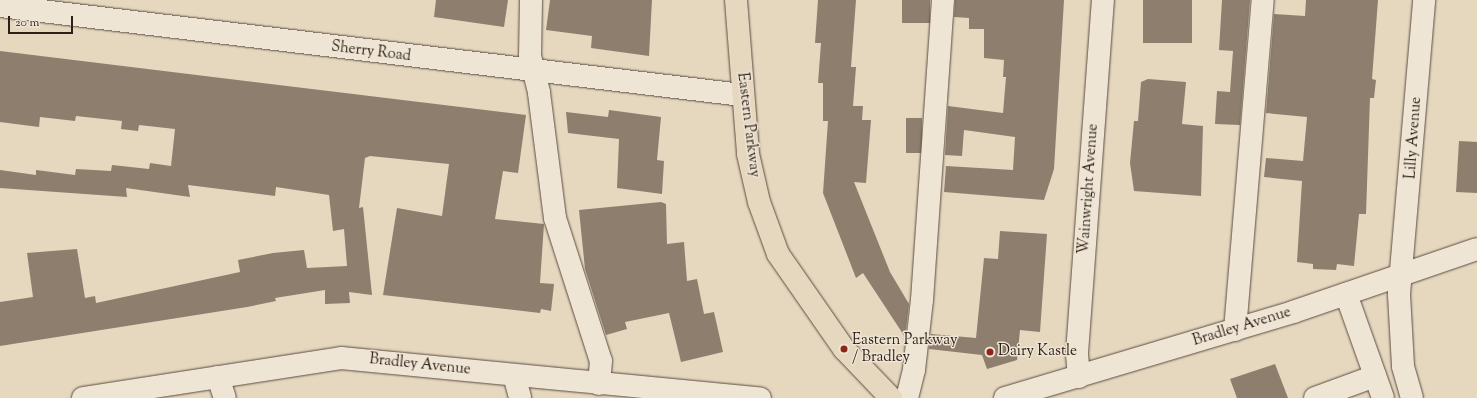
<!DOCTYPE html>
<style>
body{margin:0}
#map{position:relative;width:1477px;height:398px;overflow:hidden;background:#e6d7bf;font-family:"Sorts Mill Goudy",serif}
div>[style]{position:absolute}
[style*='--x']{left:calc(var(--x)*1px);top:calc(var(--y)*1px);width:calc(var(--w)*1px);rotate:calc(var(--a)*1deg)}
.building>*{inset:0;background:#8d7e6e;transform-origin:0 0}
.roads{filter:drop-shadow(0 0 1px #5b4c40) drop-shadow(0 0 1px #5b4c40)}
.minor>*{height:22px;margin:-11px;padding:0 11px;transform-origin:11px;border-radius:11px;background:#efe5d5}
.major>*{height:22px;margin:-11px;padding:0 11px;transform-origin:11px;border-radius:11px;background:#e6d7bf}
.dots>*{width:11px;height:11px;translate:-50% -50%;box-sizing:border-box;border:2px solid #efe5d5;border-radius:50%}
span{translate:-50% -50%;white-space:nowrap;text-align:center;line-height:1.15;-webkit-text-stroke:3px #efe5d5;paint-order:stroke}
.street-label{font-size:15px;color:#2d1e16}
.poi-label{font-size:15px;color:#2d1e16}
.left{translate:0 -50%;text-align:left}
.scale{position:absolute;left:8px;top:16px;width:65px;height:18px;box-sizing:border-box;border:2px solid #2d1e16;border-top:0;padding-left:5px;font-size:12px;line-height:14px;white-space:nowrap;color:#2d1e16;-webkit-text-stroke:3px #efe5d5;paint-order:stroke}
</style>
<div id="map">
<div class="building">
<div style="clip-path:polygon(436px 0,508px 0,504px 27px,434px 17px)"></div>
<div style="clip-path:polygon(550px 0,652px 0,649px 56px,591px 48px,592px 36px,546px 30px)"></div>
<div style="clip-path:polygon(818px 0,856px 0,851px 67px,856px 67px,853px 106px,863px 106px,862px 120px,871px 120px,866px 183px,854px 182px,890px 272px,909px 304px,905px 337px,863px 273px,856px 278px,823px 193px,828px 121px,823px 121px,823px 83px,818px 83px,821px 43px,815px 43px)"></div>
<div style="left:902px;top:0;width:28px;height:23px"></div>
<div style="clip-path:polygon(955px 0,1064px 0,1054px 169px,1044px 200px,944px 192px,946px 166px,1013px 170px,1015px 137px,964px 130px,962px 156px,945px 155px,948px 106px,1003px 113px,1006px 77px,1003px 77px,1004px 60px,984px 58px,984px 29px,969px 29px,969px 18px,954px 17px)"></div>
<div style="left:1143px;top:0;width:49px;height:43px"></div>
<div style="clip-path:polygon(1222px 0,1250px 0,1240px 125px,1215px 124px,1217px 91px,1230px 92px,1233px 51px,1219px 50px)"></div>
<div style="clip-path:polygon(1306px 0,1378px 0,1372px 79px,1376px 80px,1374px 98px,1370px 98px,1366px 214px,1359px 214px,1354px 266px,1337px 264px,1336px 270px,1313px 269px,1313px 264px,1297px 262px,1302px 181px,1264px 177px,1266px 158px,1303px 161px,1307px 117px,1266px 113px,1274px 14px,1305px 16px)"></div>
<div style="clip-path:polygon(0 51px,526px 115px,518px 173px,503px 171px,495px 219px,544px 224px,540px 283px,554px 284px,551px 311px,541px 309px,540px 313px,383px 295px,397px 208px,442px 216px,449px 164px,370px 156px,365px 158px,359px 208px,363px 207px,372px 295px,349px 292px,350px 303px,325px 304px,325px 290px,275px 298px,276px 301px,247px 307px,0 346px,0 302px,33px 297px,27px 253px,77px 249px,85px 298px,95px 296px,96px 303px,240px 272px,238px 260px,273px 253px,304px 250px,307px 268px,347px 266px,344px 229px,333px 231px,329px 195px,276px 187px,275px 196px,188px 185px,190px 197px,126px 188px,127px 197px,0 188px,0 170px,36px 175px,36px 170px,75px 175px,76px 169px,111px 171px,112px 165px,149px 169px,150px 163px,171px 166px,175px 129px,139px 125px,138px 131px,121px 129px,122px 121px,76px 116px,75px 121px,40px 117px,39px 127px,0 122px)"></div>
<div style="clip-path:polygon(1148px 79px,1186px 82px,1182px 124px,1203px 126px,1201px 196px,1134px 191px,1130px 163px,1134px 121px,1138px 121px,1141px 82px)"></div>
<div style="clip-path:polygon(609px 110px,661px 117px,657px 160px,664px 161px,662px 194px,617px 188px,619px 139px,568px 133px,566px 112px,608px 117px)"></div>
<div style="left:906px;top:118px;width:16px;height:35px"></div>
<div style="clip-path:polygon(1459px 141px,1477px 142px,1477px 193px,1456px 192px)"></div>
<div style="clip-path:polygon(661px 202px,666px 204px,667px 244px,684px 242px,687px 281px,697px 279px,704px 314px,714px 312px,723px 352px,681px 362px,669px 313px,625px 322px,627px 329px,606px 335px,585px 269px,579px 210px)"></div>
<div style="clip-path:polygon(1000px 231px,1047px 234px,1040px 332px,1020px 330px,1017px 360px,987px 369px,982px 355px,929px 349px,931px 334px,976px 338px,984px 258px,998px 259px)"></div>
<div style="clip-path:polygon(1275px 364px,1288px 398px,1237px 398px,1230px 379px)"></div>
</div>
<div class="roads">
<div class="minor">
<div style="--x:531;--y:0;--w:56;--a:91"></div>
<div style="--x:530;--y:56;--w:38;--a:76"></div>
<div style="--x:539;--y:93;--w:126;--a:82.7"></div>
<div style="--x:555;--y:218;--w:150;--a:72.2"></div>
<div style="--x:601;--y:361;--w:23;--a:95"></div>
<div style="--x:0;--y:6;--w:747;--a:6.84"></div>
<div style="--x:1346;--y:294;--w:110;--a:70.4"></div>
<div style="--x:1235;--y:330;--w:331;--a:-85.2"></div>
<div style="--x:514;--y:375;--w:24;--a:75"></div>
<div style="--x:218;--y:377;--w:22;--a:72"></div>
<div style="--x:1079;--y:377;--w:24;--a:-95"></div>
<div style="--x:1077;--y:353;--w:354;--a:-85.8"></div>
<div style="--x:83;--y:398;--w:261;--a:-8.8"></div>
<div style="--x:341;--y:358;--w:421;--a:5.5"></div>
<div style="--x:907;--y:398;--w:29;--a:-76"></div>
<div style="--x:914;--y:370;--w:70;--a:-83.5"></div>
<div style="--x:922;--y:300;--w:301;--a:-86"></div>
<div style="--x:1005;--y:398;--w:301;--a:-16.6"></div>
<div style="--x:1293;--y:312;--w:194;--a:-18.9"></div>
<div style="--x:1315;--y:398;--w:64;--a:-20.1"></div>
<div style="--x:1412;--y:398;--w:33;--a:-106"></div>
<div style="--x:1403;--y:366;--w:72;--a:-93.2"></div>
<div style="--x:1399;--y:294;--w:295;--a:-85.1"></div>
</div>
<div class="major">
<div style="--x:736;--y:0;--w:154;--a:85.5"></div>
<div style="--x:748;--y:154;--w:49;--a:77.1"></div>
<div style="--x:759;--y:202;--w:55;--a:69.9"></div>
<div style="--x:778;--y:254;--w:116;--a:55.2"></div>
<div style="--x:844;--y:349;--w:68;--a:46.2"></div>
</div>
</div>
<div class="dots">
<div style="left:844px;top:349px;background:#8f2418"></div>
<div style="left:990px;top:352px;background:#8f2418"></div>
</div>
<div class="street-label">
<span style="left:371px;top:52px;rotate:7deg">Sherry Road</span>
<span style="left:748px;top:125px;rotate:83deg">Eastern Parkway</span>
<span style="left:1414px;top:138px;rotate:-86deg">Lilly Avenue</span>
<span style="left:1089px;top:189px;rotate:-86deg">Wainwright Avenue</span>
<span style="left:1242px;top:327px;rotate:-17deg">Bradley Avenue</span>
<span style="left:420px;top:365px;rotate:6deg">Bradley Avenue</span>
</div>
<div class="poi-label">
<span class="left" style="left:852px;top:349px">Eastern Parkway<br>/ Bradley</span>
<span class="left" style="left:998px;top:352px">Dairy Kastle</span>
</div>
<div class="scale">20 m</div>
</div>
